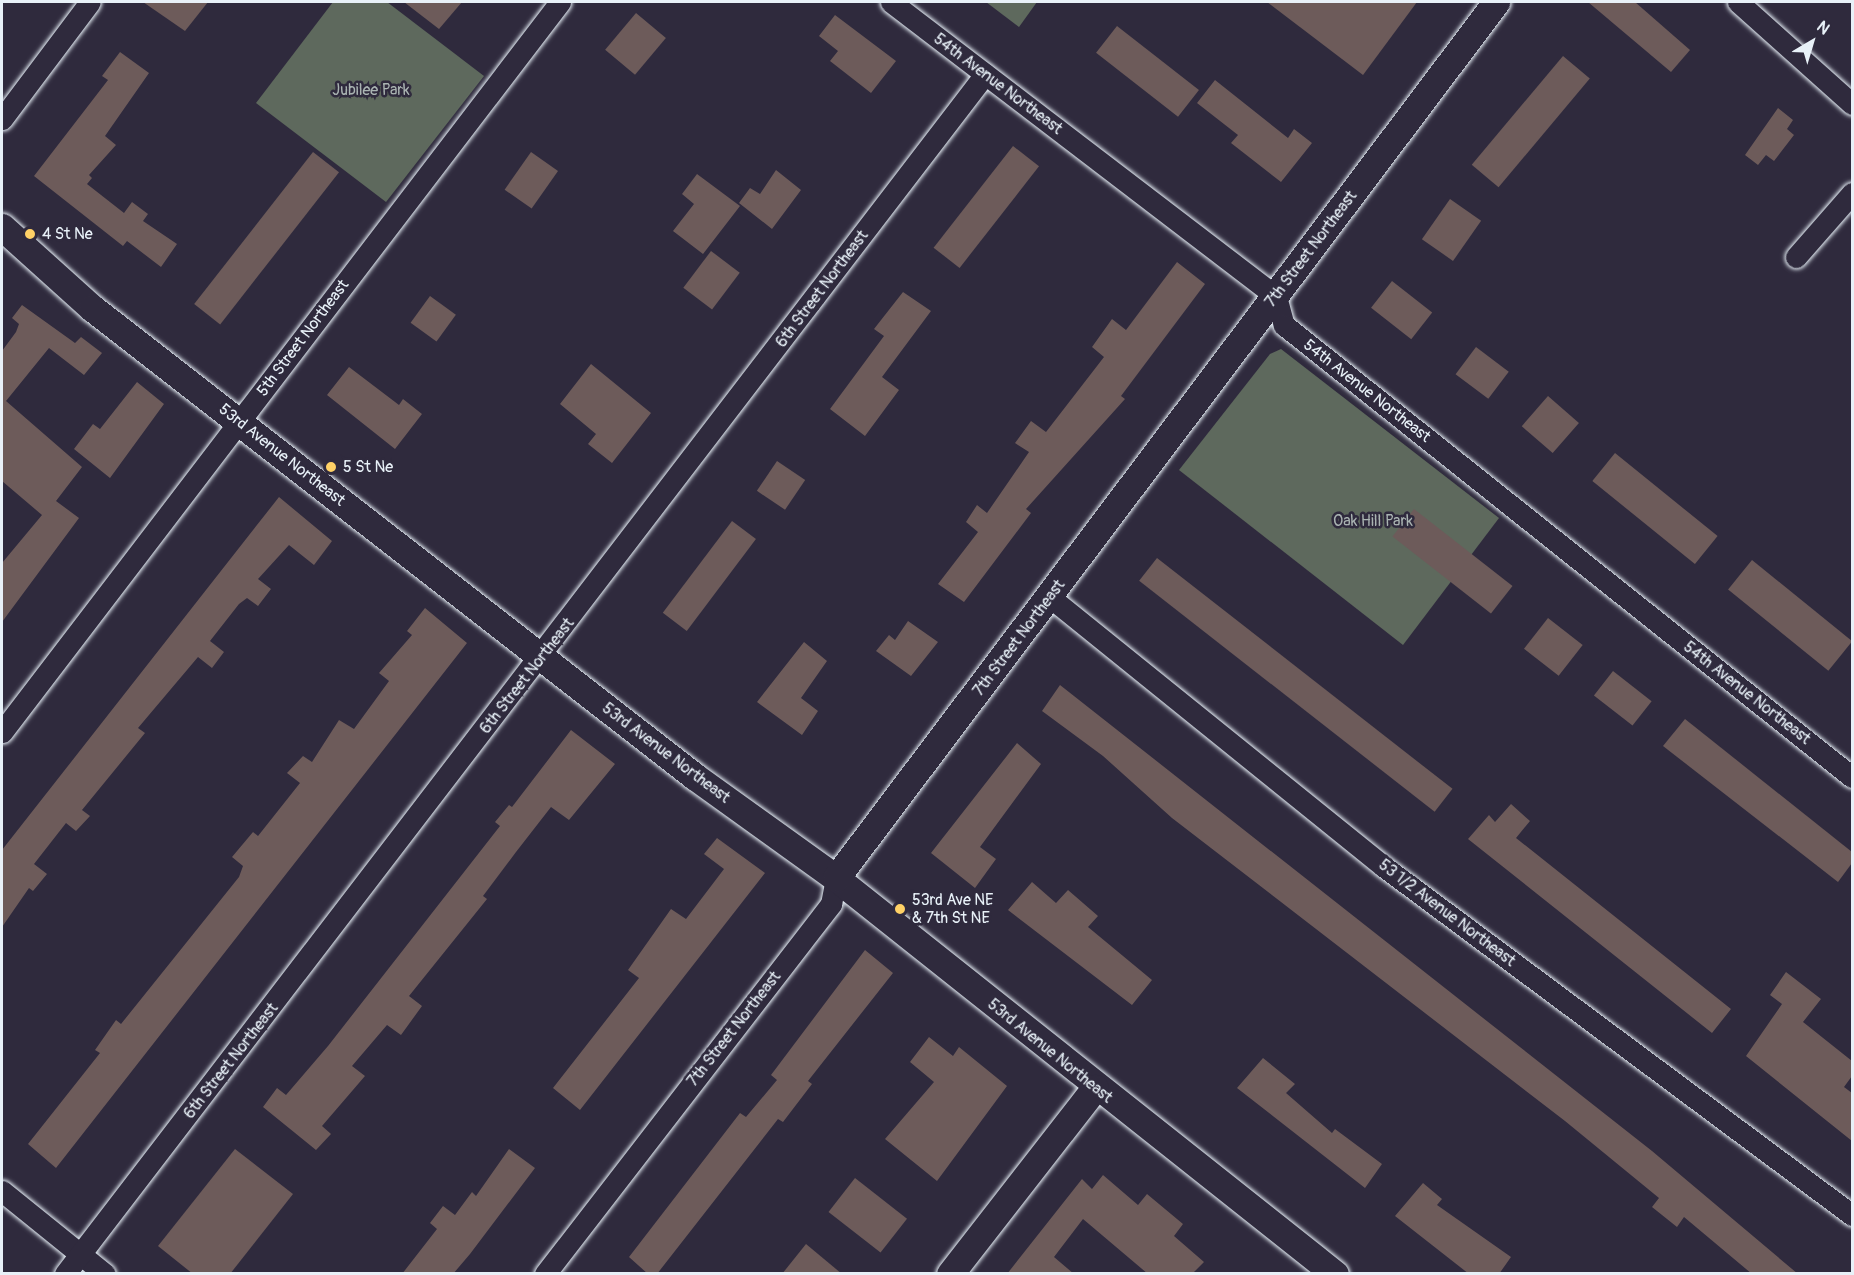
<!DOCTYPE html>
<style>
body{margin:0}
#map{position:relative;width:1854px;height:1275px;overflow:hidden;background:#2f2a3d;font-family:Pangolin,sans-serif}
div>[style]{position:absolute}
[style*='--x']{left:calc(var(--x)*1px);top:calc(var(--y)*1px);width:calc(var(--w)*1px);rotate:calc(var(--a)*1deg)}
.green>*{inset:0;background:#5e695d}
.building>*{inset:0;background:#6d5b5a;transform-origin:0 0}
.roads{filter:drop-shadow(0 0 2px #e8f1f8) drop-shadow(0 0 2px #e8f1f8)}
.minor>*{height:21px;margin:-10.5px;padding:0 10.5px;transform-origin:10.5px;border-radius:10.5px;background:#2f2a3d}
.tertiary>*{height:27px;margin:-13.5px;padding:0 13.5px;transform-origin:13.5px;border-radius:13.5px;background:#2f2a3d}
.dots>*{width:16px;height:16px;translate:-50% -50%;box-sizing:border-box;border:3px solid #2f2a3d;border-radius:50%}
span{translate:-50% -50%;white-space:nowrap;text-align:center;line-height:1.15;-webkit-text-stroke:5px #2f2a3d;paint-order:stroke}
.street-label{font-size:16px;color:#e8f1f8}
.park-label{font-size:16px;color:#aab4b2}
.poi-label{font-size:16px;color:#e8f1f8}
.left{translate:0 -50%;text-align:left}
.frame{position:absolute;inset:0;border:3px solid #e8f1f8;pointer-events:none}
.north{position:absolute;left:1782px;top:12px;width:60px;height:60px;-webkit-text-stroke:4px #2f2a3d;paint-order:stroke;rotate:38deg;font-size:16px;font-weight:700;line-height:24px;text-align:center;color:#e8f1f8}
.north::after{content:'';display:block;margin:auto;width:21px;height:27px;background:#e8f1f8;clip-path:polygon(50% 0,100% 100%,50% 72%,0 100%)}
</style>
<div id="map">
<div class="green">
<div style="clip-path:polygon(333px 2px,387px 2px,484px 76px,386px 202px,256px 103px)"></div>
<div style="clip-path:polygon(986px 2px,1037px 2px,1019px 27px)"></div>
<div style="clip-path:polygon(1281px 349px,1499px 518px,1403px 645px,1179px 470px,1270px 354px)"></div>
</div>
<div class="building">
<div style="clip-path:polygon(143px 2px,208px 2px,185px 31px)"></div>
<div style="clip-path:polygon(404px 2px,462px 2px,439px 29px)"></div>
<div style="clip-path:polygon(1267px 2px,1417px 2px,1363px 75px)"></div>
<div style="clip-path:polygon(1588px 2px,1635px 2px,1690px 50px,1671px 72px)"></div>
<div style="left:636px;top:13px;width:39px;height:48px;rotate:40deg"></div>
<div style="clip-path:polygon(835px 15px,896px 61px,871px 93px,830px 61px,838px 51px,819px 36px)"></div>
<div style="left:1117px;top:26px;width:104px;height:34px;rotate:38deg"></div>
<div style="clip-path:polygon(120px 52px,149px 73px,105px 136px,116px 145px,89px 175px,92px 178px,87px 184px,124px 213px,132px 202px,148px 214px,143px 221px,177px 244px,161px 267px,127px 241px,123px 246px,34px 176px,108px 80px,102px 76px)"></div>
<div style="left:1563px;top:56px;width:35px;height:142px;rotate:40deg"></div>
<div style="clip-path:polygon(1215px 80px,1288px 138px,1294px 129px,1312px 143px,1281px 182px,1231px 143px,1238px 135px,1197px 103px)"></div>
<div style="clip-path:polygon(1778px 108px,1793px 120px,1787px 129px,1794px 135px,1774px 161px,1766px 155px,1758px 165px,1745px 155px)"></div>
<div style="left:1013px;top:146px;width:33px;height:129px;rotate:38deg"></div>
<div style="left:313px;top:152px;width:33px;height:193px;rotate:38deg"></div>
<div style="left:531px;top:152px;width:33px;height:46px;rotate:35deg"></div>
<div style="clip-path:polygon(776px 170px,801px 190px,772px 229px,739px 203px,750px 188px,760px 194px)"></div>
<div style="clip-path:polygon(697px 174px,740px 206px,703px 254px,673px 231px,694px 204px,682px 194px)"></div>
<div style="left:1450px;top:199px;width:38px;height:49px;rotate:35deg"></div>
<div style="left:711px;top:251px;width:36px;height:46px;rotate:37deg"></div>
<div style="clip-path:polygon(1177px 262px,1205px 284px,1121px 396px,1125px 399px,1026px 509px,1031px 513px,964px 602px,938px 584px,978px 532px,966px 522px,977px 505px,987px 513px,1029px 452px,1015px 443px,1031px 421px,1046px 432px,1104px 357px,1092px 347px,1112px 319px,1126px 330px)"></div>
<div style="left:1392px;top:281px;width:51px;height:34px;rotate:38deg"></div>
<div style="clip-path:polygon(903px 292px,931px 311px,882px 377px,899px 390px,865px 436px,830px 409px,884px 336px,874px 329px)"></div>
<div style="left:430px;top:296px;width:32px;height:33px;rotate:36deg"></div>
<div style="clip-path:polygon(22px 305px,75px 343px,81px 337px,102px 353px,84px 375px,49px 348px,6px 401px,82px 467px,56px 501px,79px 518px,2px 622px,2px 563px,42px 515px,2px 481px,2px 351px,16px 332px,19px 324px,12px 318px)"></div>
<div style="left:1476px;top:347px;width:41px;height:34px;rotate:37deg"></div>
<div style="clip-path:polygon(591px 364px,651px 413px,612px 463px,588px 444px,596px 434px,560px 404px)"></div>
<div style="clip-path:polygon(349px 367px,399px 405px,403px 399px,422px 414px,395px 449px,327px 395px)"></div>
<div style="clip-path:polygon(137px 382px,164px 404px,110px 478px,74px 449px,93px 424px,100px 429px)"></div>
<div style="left:1548px;top:396px;width:41px;height:40px;rotate:41deg"></div>
<div style="left:1615px;top:453px;width:132px;height:36px;rotate:39deg"></div>
<div style="left:777px;top:461px;width:34px;height:36px;rotate:34deg"></div>
<div style="clip-path:polygon(279px 497px,332px 541px,314px 565px,289px 545px,258px 579px,271px 589px,258px 606px,247px 598px,239px 604px,210px 641px,224px 652px,212px 668px,198px 657px,138px 728px,145px 733px,82px 810px,90px 816px,76px 831px,66px 823px,34px 864px,47px 874px,33px 891px,29px 888px,2px 927px,2px 850px)"></div>
<div style="left:1414px;top:509px;width:125px;height:35px;rotate:38deg"></div>
<div style="left:732px;top:521px;width:30px;height:115px;rotate:37deg"></div>
<div style="left:1157px;top:558px;width:375px;height:29px;rotate:38deg"></div>
<div style="left:1752px;top:560px;width:129px;height:38px;rotate:39deg"></div>
<div style="clip-path:polygon(425px 608px,467px 643px,56px 1168px,28px 1144px,100px 1053px,95px 1050px,116px 1020px,121px 1024px,239px 877px,243px 866px,232px 857px,253px 832px,258px 836px,300px 783px,287px 773px,303px 756px,312px 762px,339px 720px,354px 729px,389px 681px,379px 673px,412px 635px,407px 631px)"></div>
<div style="left:1548px;top:618px;width:44px;height:39px;rotate:38deg"></div>
<div style="clip-path:polygon(908px 621px,938px 642px,911px 676px,876px 651px,889px 635px,895px 640px)"></div>
<div style="clip-path:polygon(804px 642px,827px 661px,801px 698px,818px 711px,802px 735px,757px 702px)"></div>
<div style="left:1613px;top:671px;width:49px;height:31px;rotate:38deg"></div>
<div style="clip-path:polygon(1060px 685px,1652px 1151px,1798px 1274px,1752px 1274px,1684px 1217px,1677px 1227px,1652px 1207px,1659px 1198px,1565px 1121px,1172px 818px,1103px 756px,1042px 711px)"></div>
<div style="clip-path:polygon(1685px 719px,1852px 852px,1852px 863px,1838px 882px,1663px 746px)"></div>
<div style="clip-path:polygon(571px 730px,615px 764px,569px 820px,551px 807px,516px 852px,483px 896px,487px 899px,409px 996px,422px 1006px,401px 1035px,387px 1025px,352px 1066px,365px 1076px,322px 1126px,331px 1134px,316px 1150px,263px 1107px,277px 1088px,286px 1095px,328px 1046px,500px 826px,495px 822px,509px 805px,512px 807px)"></div>
<div style="clip-path:polygon(1017px 743px,1041px 764px,980px 847px,996px 859px,975px 888px,931px 853px)"></div>
<div style="clip-path:polygon(1511px 804px,1530px 821px,1516px 838px,1731px 1009px,1712px 1033px,1468px 839px,1489px 815px,1495px 822px)"></div>
<div style="clip-path:polygon(717px 838px,765px 873px,580px 1110px,553px 1088px,639px 978px,628px 970px,671px 909px,686px 919px,724px 869px,704px 854px)"></div>
<div style="clip-path:polygon(1032px 882px,1056px 903px,1068px 890px,1098px 916px,1088px 927px,1152px 980px,1132px 1005px,1008px 910px)"></div>
<div style="clip-path:polygon(865px 950px,893px 973px,808px 1081px,812px 1084px,783px 1122px,778px 1119px,657px 1274px,648px 1274px,629px 1257px,740px 1113px,746px 1117px,777px 1080px,771px 1075px)"></div>
<div style="clip-path:polygon(1786px 972px,1821px 999px,1803px 1022px,1852px 1061px,1852px 1076px,1844px 1087px,1852px 1093px,1852px 1141px,1746px 1056px,1782px 1004px,1770px 995px)"></div>
<div style="clip-path:polygon(929px 1037px,953px 1056px,959px 1047px,1007px 1086px,937px 1181px,885px 1139px,934px 1082px,910px 1062px)"></div>
<div style="clip-path:polygon(1263px 1058px,1295px 1084px,1286px 1093px,1332px 1133px,1335px 1129px,1382px 1164px,1365px 1188px,1237px 1088px)"></div>
<div style="clip-path:polygon(235px 1149px,293px 1194px,230px 1274px,193px 1274px,158px 1246px)"></div>
<div style="clip-path:polygon(509px 1149px,535px 1168px,470px 1254px,453px 1274px,402px 1274px,437px 1229px,430px 1223px,443px 1206px,455px 1215px,472px 1192px,476px 1196px)"></div>
<div style="clip-path:polygon(1103px 1175px,1138px 1205px,1147px 1194px,1183px 1224px,1174px 1236px,1204px 1262px,1192px 1274px,1148px 1274px,1083px 1219px,1054px 1257px,1074px 1274px,1007px 1274px,1082px 1179px,1092px 1189px)"></div>
<div style="left:855px;top:1178px;width:66px;height:43px;rotate:38deg"></div>
<div style="clip-path:polygon(1423px 1183px,1442px 1199px,1437px 1205px,1511px 1257px,1499px 1274px,1469px 1274px,1395px 1216px)"></div>
<div style="clip-path:polygon(806px 1244px,842px 1274px,782px 1274px)"></div>
</div>
<div class="roads">
<div class="minor">
<div style="--x:891;--y:2;--w:484;--a:37.4"></div>
<div style="--x:1276;--y:296;--w:30;--a:75"></div>
<div style="--x:1284;--y:325;--w:726;--a:38.51"></div>
<div style="--x:1738;--y:2;--w:153;--a:41.8"></div>
<div style="--x:2;--y:119;--w:146;--a:-53.1"></div>
<div style="--x:1796;--y:257;--w:85;--a:-48.8"></div>
<div style="--x:1051;--y:598;--w:427;--a:38.9"></div>
<div style="--x:1383;--y:866;--w:585;--a:36.65"></div>
<div style="--x:2;--y:732;--w:919;--a:-52.61"></div>
<div style="--x:2;--y:1191;--w:132;--a:38.9"></div>
<div style="--x:65;--y:1274;--w:1512;--a:-52.52"></div>
<div style="--x:545;--y:1274;--w:468;--a:-52.3"></div>
<div style="--x:831;--y:904;--w:26;--a:-79"></div>
</div>
<div class="tertiary">
<div style="--x:2;--y:227;--w:121;--a:42"></div>
<div style="--x:92;--y:308;--w:763;--a:37.86"></div>
<div style="--x:694;--y:776;--w:175;--a:35.7"></div>
<div style="--x:836;--y:878;--w:637;--a:38.44"></div>
<div style="--x:836;--y:878;--w:1097;--a:-53"></div>
<div style="--x:950;--y:1274;--w:236;--a:-52.1"></div>
</div>
</div>
<div class="dots">
<div style="left:30px;top:234px;background:#ffd166"></div>
<div style="left:331px;top:467px;background:#ffd166"></div>
<div style="left:900px;top:909px;background:#ffd166"></div>
</div>
<div class="street-label">
<span style="left:998px;top:84px;rotate:37deg">54th Avenue Northeast</span>
<span style="left:1311px;top:249px;rotate:-53deg">7th Street Northeast</span>
<span style="left:822px;top:289px;rotate:-53deg">6th Street Northeast</span>
<span style="left:303px;top:338px;rotate:-53deg">5th Street Northeast</span>
<span style="left:1367px;top:391px;rotate:38deg">54th Avenue Northeast</span>
<span style="left:282px;top:455px;rotate:38deg">53rd Avenue Northeast</span>
<span style="left:1019px;top:638px;rotate:-53deg">7th Street Northeast</span>
<span style="left:527px;top:676px;rotate:-52deg">6th Street Northeast</span>
<span style="left:1747px;top:693px;rotate:38deg">54th Avenue Northeast</span>
<span style="left:666px;top:753px;rotate:37deg">53rd Avenue Northeast</span>
<span style="left:1447px;top:913px;rotate:37deg">53 1/2 Avenue Northeast</span>
<span style="left:734px;top:1029px;rotate:-52deg">7th Street Northeast</span>
<span style="left:1050px;top:1051px;rotate:39deg">53rd Avenue Northeast</span>
<span style="left:231px;top:1061px;rotate:-52deg">6th Street Northeast</span>
</div>
<div class="park-label">
<span style="left:371px;top:90px">Jubilee Park</span>
<span style="left:1373px;top:521px">Oak Hill Park</span>
</div>
<div class="poi-label">
<span class="left" style="left:42px;top:234px">4 St Ne</span>
<span class="left" style="left:343px;top:467px">5 St Ne</span>
<span class="left" style="left:912px;top:909px">53rd Ave NE<br>&amp; 7th St NE</span>
</div>
<div class="frame"></div>
<div class="north">N</div>
</div>
